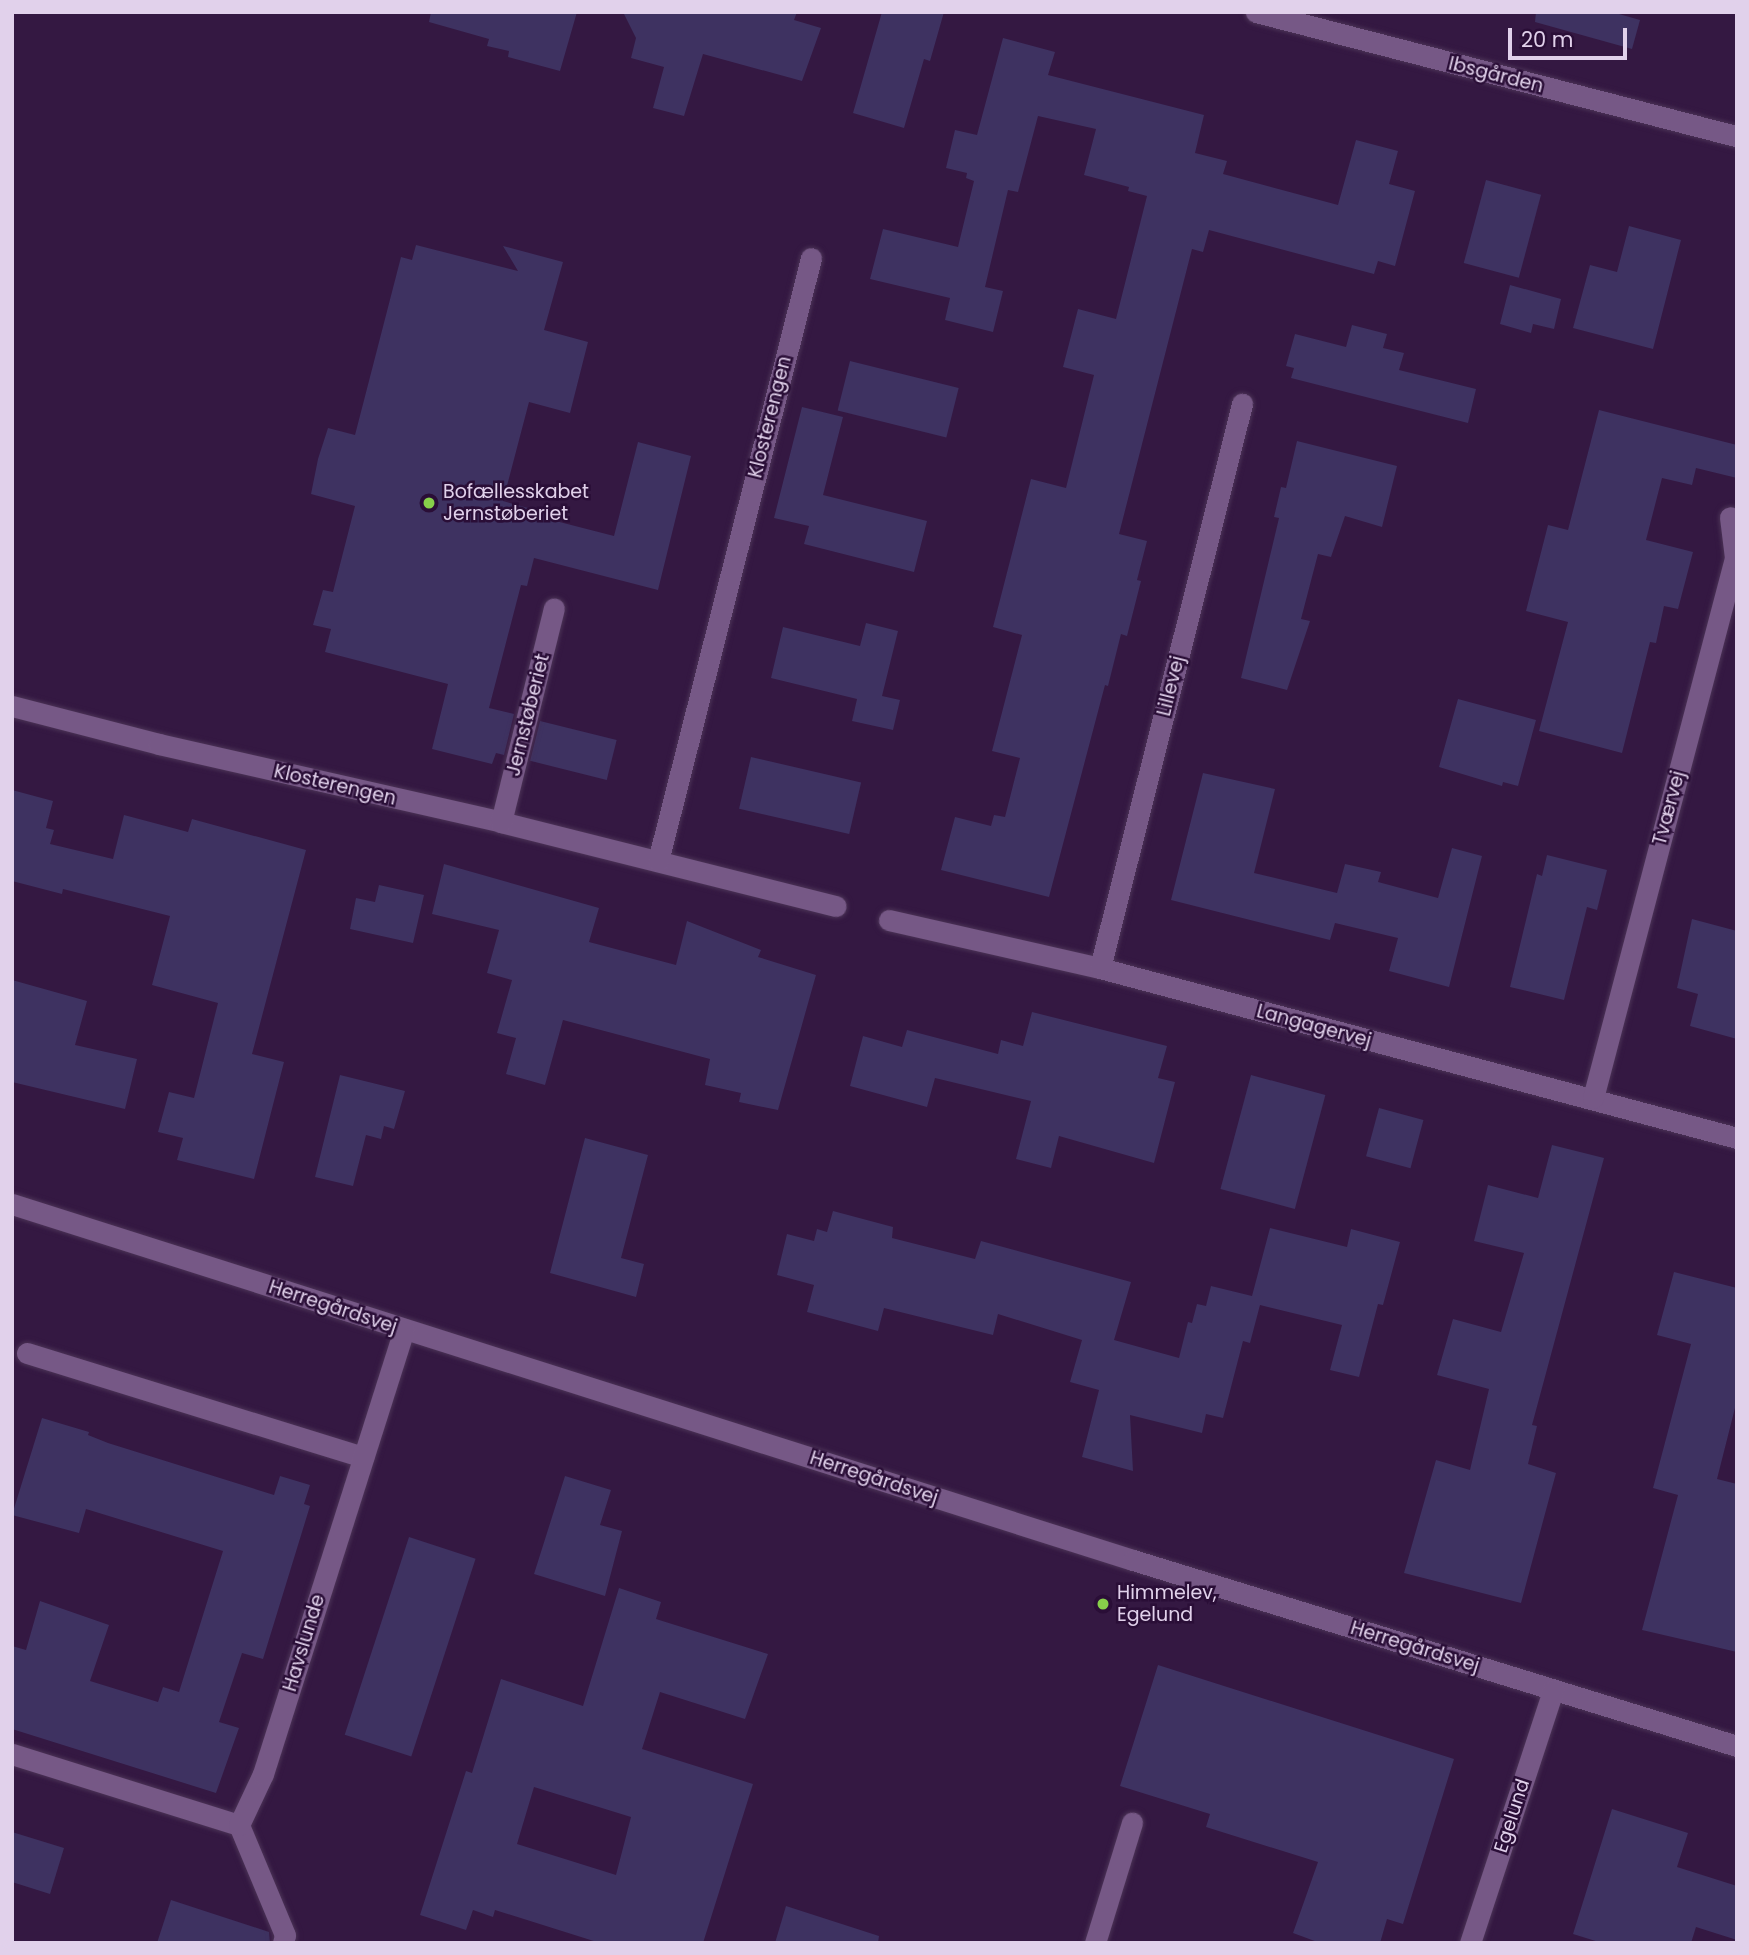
<!DOCTYPE html>
<meta charset="utf-8">
<style>
body{margin:0}
#map{position:relative;width:1749px;height:1955px;overflow:hidden;background:#341842;font-family:Poppins,sans-serif}
div>[style]{position:absolute}
[style*='--x']{left:calc(var(--x)*1px);top:calc(var(--y)*1px);width:calc(var(--w)*1px);rotate:calc(var(--a)*1deg)}
.building>*{inset:0;background:#3e3261;transform-origin:0 0}
.roads{filter:drop-shadow(0 0 2px #4b3356) drop-shadow(0 0 2px #4b3356)}
.minor>*{height:21px;margin:-10.5px;padding:0 10.5px;transform-origin:10.5px;border-radius:10.5px;background:#765886}
.dots>*{width:19px;height:19px;translate:-50% -50%;box-sizing:border-box;border:4px solid #2a0e37;border-radius:50%}
span{translate:-50% -50%;white-space:nowrap;text-align:center;line-height:1.15;-webkit-text-stroke:5px #2a0e37;paint-order:stroke}
.street-label{font-size:19px;color:#e1d1eb}
.poi-label{font-size:19px;color:#e1d1eb}
.left{translate:0 -50%;text-align:left}
.frame{position:absolute;inset:0;border:14px solid #e1d1eb;pointer-events:none}
.scale{position:absolute;left:1508px;top:28px;width:119px;height:32px;box-sizing:border-box;border:4px solid #e1d1eb;border-top:0;padding-left:9px;font-size:21px;line-height:24px;white-space:nowrap;color:#e1d1eb;-webkit-text-stroke:5px #2a0e37;paint-order:stroke}
</style>
<div id="map">
<div class="building">
<div style="clip-path:polygon(431px 12px,577px 12px,560px 71px,508px 57px,509px 51px,487px 46px,489px 39px,429px 22px)"></div>
<div style="clip-path:polygon(623px 12px,797px 12px,794px 20px,821px 28px,802px 81px,703px 54px,684px 116px,653px 108px,664px 67px,631px 58px,636px 38px)"></div>
<div style="clip-path:polygon(882px 12px,944px 12px,930px 61px,924px 59px,904px 128px,853px 113px)"></div>
<div style="clip-path:polygon(1536px 12px,1612px 12px,1640px 20px,1632px 49px,1535px 22px)"></div>
<div style="clip-path:polygon(1003px 38px,1055px 52px,1048px 75px,1204px 115px,1195px 153px,1227px 161px,1223px 174px,1338px 205px,1356px 140px,1398px 151px,1389px 184px,1415px 191px,1395px 266px,1378px 261px,1374px 274px,1209px 230px,1203px 252px,1192px 249px,1119px 534px,1147px 541px,1137px 580px,1141px 581px,1127px 636px,1121px 634px,1108px 686px,1105px 685px,1049px 897px,941px 870px,955px 817px,991px 826px,994px 815px,1005px 817px,1020px 758px,992px 751px,1022px 635px,993px 627px,1031px 479px,1066px 488px,1094px 375px,1063px 367px,1078px 309px,1116px 319px,1147px 196px,1128px 191px,1129px 187px,1084px 175px,1096px 129px,1038px 116px,1018px 192px,1008px 190px,985px 287px,1003px 291px,993px 332px,945px 320px,950px 298px,870px 279px,883px 229px,958px 247px,974px 181px,966px 178px,967px 173px,946px 168px,955px 130px,977px 135px)"></div>
<div style="left:1486px;top:180px;width:57px;height:86px;rotate:15deg"></div>
<div style="clip-path:polygon(1629px 226px,1681px 240px,1653px 349px,1573px 328px,1590px 265px,1617px 272px)"></div>
<div style="clip-path:polygon(416px 245px,518px 271px,503px 246px,563px 262px,544px 330px,588px 342px,570px 413px,529px 402px,503px 501px,546px 513px,544px 518px,614px 536px,638px 442px,691px 456px,658px 590px,534px 558px,527px 586px,521px 585px,489px 708px,514px 714px,504px 755px,496px 753px,492px 764px,432px 749px,448px 684px,325px 652px,331px 629px,313px 625px,323px 590px,333px 592px,355px 506px,311px 494px,318px 459px,328px 428px,355px 435px,401px 257px,412px 260px)"></div>
<div style="clip-path:polygon(1510px 285px,1561px 299px,1554px 329px,1533px 324px,1531px 333px,1500px 324px)"></div>
<div style="clip-path:polygon(1352px 325px,1387px 334px,1383px 348px,1404px 353px,1399px 370px,1476px 389px,1468px 423px,1291px 378px,1294px 368px,1286px 366px,1295px 334px,1346px 347px)"></div>
<div style="left:850px;top:361px;width:112px;height:51px;rotate:14deg"></div>
<div style="clip-path:polygon(802px 407px,843px 417px,823px 495px,927px 521px,914px 572px,804px 544px,809px 526px,774px 518px)"></div>
<div style="clip-path:polygon(1599px 410px,1737px 445px,1737px 478px,1696px 468px,1692px 485px,1662px 478px,1646px 540px,1693px 552px,1678px 609px,1664px 606px,1656px 643px,1650px 642px,1622px 753px,1539px 731px,1568px 622px,1526px 611px,1548px 525px,1568px 530px)"></div>
<div style="clip-path:polygon(1297px 441px,1397px 466px,1382px 527px,1345px 516px,1331px 557px,1318px 554px,1301px 619px,1310px 621px,1287px 690px,1241px 678px,1279px 518px,1274px 517px,1281px 487px,1286px 488px)"></div>
<div style="clip-path:polygon(866px 623px,898px 631px,882px 696px,900px 700px,893px 730px,852px 721px,857px 699px,771px 678px,783px 627px,860px 646px)"></div>
<div style="clip-path:polygon(1458px 699px,1536px 720px,1518px 786px,1503px 782px,1502px 786px,1439px 767px)"></div>
<div style="left:540px;top:721px;width:79px;height:41px;rotate:14deg"></div>
<div style="left:751px;top:757px;width:113px;height:53px;rotate:13deg"></div>
<div style="clip-path:polygon(1203px 773px,1275px 789px,1254px 873px,1337px 893px,1345px 864px,1381px 872px,1378px 882px,1438px 898px,1452px 848px,1482px 856px,1449px 987px,1389px 971px,1398px 938px,1335px 923px,1330px 940px,1171px 900px)"></div>
<div style="clip-path:polygon(12px 790px,53px 801px,46px 828px,54px 830px,50px 844px,113px 859px,124px 815px,188px 832px,192px 819px,306px 850px,252px 1054px,284px 1062px,254px 1179px,177px 1160px,183px 1138px,158px 1132px,169px 1092px,194px 1098px,218px 1003px,152px 985px,170px 916px,63px 889px,62px 894px,12px 881px)"></div>
<div style="clip-path:polygon(1547px 855px,1607px 870px,1597px 910px,1587px 907px,1564px 1000px,1510px 987px,1537px 874px,1542px 876px)"></div>
<div style="clip-path:polygon(444px 864px,599px 908px,589px 942px,676px 965px,687px 921px,761px 950px,758px 957px,816px 975px,778px 1110px,739px 1102px,741px 1093px,705px 1085px,710px 1059px,563px 1020px,545px 1085px,506px 1074px,516px 1038px,497px 1033px,512px 980px,487px 973px,499px 930px,432px 914px)"></div>
<div style="clip-path:polygon(379px 885px,424px 895px,413px 943px,350px 929px,356px 898px,375px 902px)"></div>
<div style="clip-path:polygon(1692px 919px,1737px 931px,1737px 1039px,1690px 1026px,1698px 994px,1677px 988px)"></div>
<div style="clip-path:polygon(12px 980px,87px 1001px,75px 1045px,137px 1059px,125px 1109px,12px 1082px)"></div>
<div style="clip-path:polygon(1032px 1012px,1167px 1046px,1158px 1078px,1175px 1082px,1154px 1163px,1059px 1136px,1051px 1168px,1016px 1159px,1031px 1101px,935px 1078px,927px 1107px,850px 1086px,863px 1036px,902px 1047px,907px 1030px,998px 1054px,1001px 1040px,1023px 1046px)"></div>
<div style="clip-path:polygon(340px 1075px,405px 1091px,394px 1129px,384px 1126px,381px 1139px,366px 1135px,353px 1186px,315px 1177px)"></div>
<div style="left:1251px;top:1075px;width:77px;height:118px;rotate:15deg"></div>
<div style="left:1379px;top:1108px;width:46px;height:50px;rotate:15deg"></div>
<div style="clip-path:polygon(585px 1138px,648px 1155px,621px 1258px,644px 1264px,636px 1297px,550px 1273px)"></div>
<div style="clip-path:polygon(1552px 1145px,1604px 1158px,1532px 1425px,1537px 1426px,1528px 1464px,1556px 1473px,1521px 1603px,1404px 1573px,1436px 1460px,1470px 1470px,1489px 1389px,1437px 1375px,1453px 1319px,1501px 1332px,1524px 1253px,1474px 1241px,1488px 1185px,1538px 1198px)"></div>
<div style="clip-path:polygon(833px 1211px,893px 1227px,892px 1238px,975px 1259px,981px 1241px,1131px 1282px,1114px 1340px,1179px 1358px,1188px 1322px,1192px 1323px,1197px 1304px,1206px 1306px,1211px 1286px,1252px 1296px,1270px 1228px,1347px 1247px,1351px 1229px,1400px 1242px,1383px 1305px,1378px 1304px,1359px 1377px,1330px 1370px,1342px 1325px,1260px 1305px,1250px 1343px,1243px 1341px,1223px 1418px,1206px 1414px,1202px 1433px,1130px 1415px,1133px 1471px,1082px 1457px,1099px 1390px,1070px 1382px,1082px 1340px,998px 1314px,993px 1335px,884px 1308px,878px 1331px,807px 1312px,814px 1285px,777px 1275px,787px 1234px,814px 1241px,817px 1229px,827px 1232px)"></div>
<div style="clip-path:polygon(1674px 1272px,1737px 1288px,1737px 1400px,1717px 1479px,1737px 1484px,1737px 1652px,1642px 1630px,1678px 1495px,1653px 1488px,1691px 1344px,1657px 1335px)"></div>
<div style="clip-path:polygon(42px 1418px,89px 1432px,88px 1435px,108px 1443px,274px 1495px,280px 1476px,310px 1485px,304px 1504px,310px 1506px,263px 1659px,242px 1653px,219px 1722px,239px 1728px,216px 1793px,12px 1729px,12px 1646px,26px 1650px,40px 1601px,109px 1625px,90px 1681px,158px 1702px,163px 1687px,179px 1692px,223px 1551px,86px 1509px,79px 1533px,12px 1515px)"></div>
<div style="clip-path:polygon(565px 1476px,611px 1490px,600px 1525px,622px 1531px,605px 1596px,534px 1574px)"></div>
<div style="left:409px;top:1537px;width:70px;height:208px;rotate:18deg"></div>
<div style="clip-path:polygon(evenodd,619px 1588px,661px 1602px,656px 1619px,768px 1654px,745px 1719px,660px 1692px,642px 1749px,753px 1784px,703px 1943px,600px 1943px,495px 1910px,493px 1917px,473px 1910px,466px 1930px,420px 1915px,466px 1771px,472px 1773px,501px 1679px,583px 1706px,619px 1588px,534px 1787px,631px 1817px,616px 1875px,517px 1844px,534px 1787px)"></div>
<div style="clip-path:polygon(1158px 1665px,1454px 1759px,1403px 1924px,1387px 1919px,1380px 1943px,1320px 1943px,1293px 1933px,1318px 1862px,1206px 1827px,1210px 1814px,1120px 1786px)"></div>
<div style="clip-path:polygon(1612px 1809px,1688px 1833px,1677px 1867px,1737px 1886px,1737px 1940px,1696px 1927px,1691px 1943px,1602px 1943px,1573px 1934px)"></div>
<div style="clip-path:polygon(12px 1832px,64px 1848px,50px 1894px,12px 1882px)"></div>
<div style="clip-path:polygon(171px 1900px,269px 1932px,270px 1943px,157px 1943px)"></div>
<div style="clip-path:polygon(786px 1906px,879px 1936px,878px 1943px,775px 1943px)"></div>
</div>
<div class="roads">
<div class="minor">
<div style="--x:1256;--y:12;--w:497;--a:14.5"></div>
<div style="--x:12;--y:706;--w:152;--a:14.5"></div>
<div style="--x:159;--y:744;--w:351;--a:12.8"></div>
<div style="--x:501;--y:822;--w:345;--a:14.1"></div>
<div style="--x:501;--y:822;--w:220;--a:-76.1"></div>
<div style="--x:658;--y:861;--w:622;--a:-75.76"></div>
<div style="--x:889;--y:920;--w:216;--a:12.8"></div>
<div style="--x:1100;--y:968;--w:659;--a:14.94"></div>
<div style="--x:1100;--y:968;--w:582;--a:-75.87"></div>
<div style="--x:1593;--y:1098;--w:558;--a:-75.27"></div>
<div style="--x:1735;--y:558;--w:41;--a:-97"></div>
<div style="--x:12;--y:1204;--w:1176;--a:17.62"></div>
<div style="--x:1133;--y:1560;--w:632;--a:17.12"></div>
<div style="--x:27;--y:1353;--w:352;--a:17.2"></div>
<div style="--x:12;--y:1754;--w:238;--a:17.4"></div>
<div style="--x:283;--y:1943;--w:8;--a:-76"></div>
<div style="--x:285;--y:1935;--w:119;--a:-112.7"></div>
<div style="--x:239;--y:1825;--w:56;--a:-64.8"></div>
<div style="--x:263;--y:1774;--w:466;--a:-72.4"></div>
<div style="--x:1095;--y:1943;--w:126;--a:-72.9"></div>
<div style="--x:1470;--y:1943;--w:266;--a:-71.8"></div>
</div>
</div>
<div class="dots">
<div style="left:429px;top:503px;background:#87cf4a"></div>
<div style="left:1103px;top:1604px;background:#87cf4a"></div>
</div>
<div class="street-label">
<span style="left:1496px;top:75px;rotate:14deg">Ibsgården</span>
<span style="left:770px;top:417px;rotate:-76deg">Klosterengen</span>
<span style="left:1171px;top:686px;rotate:-76deg">Lillevej</span>
<span style="left:528px;top:715px;rotate:-76deg">Jernstøberiet</span>
<span style="left:335px;top:785px;rotate:13deg">Klosterengen</span>
<span style="left:1669px;top:808px;rotate:-75deg">Tværvej</span>
<span style="left:1314px;top:1026px;rotate:15deg">Langagervej</span>
<span style="left:333px;top:1307px;rotate:18deg">Herregårdsvej</span>
<span style="left:874px;top:1478px;rotate:18deg">Herregårdsvej</span>
<span style="left:304px;top:1643px;rotate:-73deg">Havslunde</span>
<span style="left:1415px;top:1647px;rotate:17deg">Herregårdsvej</span>
<span style="left:1512px;top:1816px;rotate:-72deg">Egelund</span>
</div>
<div class="poi-label">
<span class="left" style="left:443px;top:503px">Bofællesskabet<br>Jernstøberiet</span>
<span class="left" style="left:1117px;top:1604px">Himmelev,<br>Egelund</span>
</div>
<div class="frame"></div>
<div class="scale">20 m</div>
</div>
